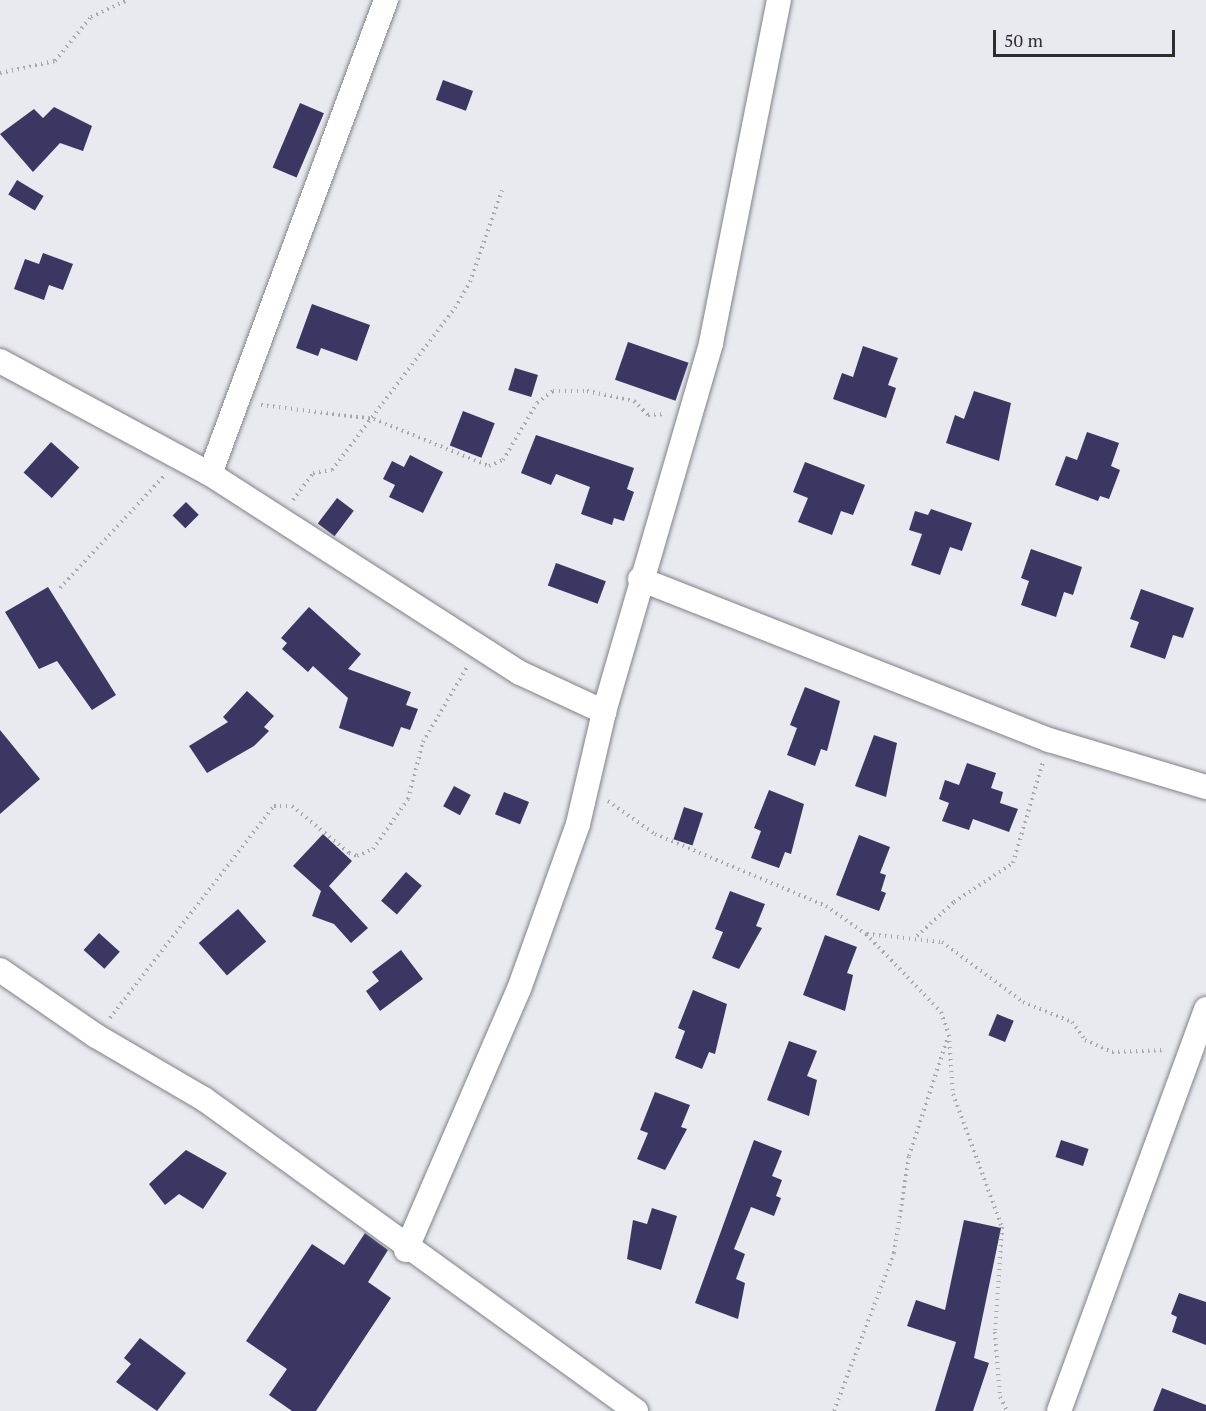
<!DOCTYPE html>
<style>
body{margin:0}
#map{position:relative;width:1206px;height:1411px;overflow:hidden;background:#e9e9f0;font-family:"PT Serif",serif}
div>[style]{position:absolute}
[style*='--x']{left:calc(var(--x)*1px);top:calc(var(--y)*1px);width:calc(var(--w)*1px);rotate:calc(var(--a)*1deg)}
.building>*{inset:0;background:#3a3762;transform-origin:0 0}
.path>*{height:4px;margin-top:-2px;transform-origin:0;background:repeating-linear-gradient(90deg,#a7a7ac 0 1.5px,transparent 0 6px)}
.roads{filter:drop-shadow(0 0 2px #818188) drop-shadow(0 0 2px #818188)}
.minor>*{height:24px;margin:-12px;padding:0 12px;transform-origin:12px;border-radius:12px;background:#fff}
span{translate:-50% -50%;white-space:nowrap;text-align:center;line-height:1.15;-webkit-text-stroke:6px #e9e9f0;paint-order:stroke}
.scale{position:absolute;left:993px;top:30px;width:182px;height:27px;box-sizing:border-box;border:3px solid #2d2d30;border-top:0;padding-left:8px;font-size:18px;line-height:21px;white-space:nowrap;color:#2d2d30;-webkit-text-stroke:4px #e9e9f0;paint-order:stroke}
</style>
<div id="map">
<div class="building">
<div style="left:443px;top:80px;width:32px;height:21px;rotate:20deg"></div>
<div style="left:300px;top:103px;width:26px;height:70px;rotate:23deg"></div>
<div style="clip-path:polygon(54px 107px,92px 126px,83px 151px,60px 143px,33px 172px,0 134px,34px 109px,43px 118px)"></div>
<div style="left:17px;top:180px;width:31px;height:17px;rotate:31deg"></div>
<div style="clip-path:polygon(43px 253px,73px 264px,63px 290px,49px 285px,44px 300px,14px 289px,25px 259px,39px 264px)"></div>
<div style="clip-path:polygon(312px 304px,370px 325px,357px 361px,321px 348px,318px 356px,296px 348px)"></div>
<div style="left:628px;top:342px;width:64px;height:40px;rotate:19deg"></div>
<div style="clip-path:polygon(863px 346px,898px 358px,888px 385px,896px 388px,886px 418px,833px 399px,842px 373px,853px 377px)"></div>
<div style="left:515px;top:368px;width:24px;height:23px;rotate:17deg"></div>
<div style="clip-path:polygon(974px 391px,1011px 403px,999px 461px,946px 443px,955px 415px,964px 419px)"></div>
<div style="left:463px;top:411px;width:34px;height:37px;rotate:21deg"></div>
<div style="clip-path:polygon(1087px 432px,1119px 443px,1111px 466px,1120px 470px,1109px 499px,1100px 496px,1098px 501px,1055px 485px,1066px 456px,1077px 460px)"></div>
<div style="clip-path:polygon(536px 435px,634px 468px,627px 489px,634px 492px,624px 521px,614px 518px,612px 525px,581px 514px,590px 487px,556px 474px,551px 485px,521px 473px)"></div>
<div style="left:51px;top:442px;width:38px;height:41px;rotate:42deg"></div>
<div style="clip-path:polygon(410px 455px,443px 472px,423px 513px,389px 497px,395px 485px,383px 479px,392px 461px,404px 467px)"></div>
<div style="clip-path:polygon(805px 462px,865px 485px,853px 515px,841px 511px,832px 535px,798px 522px,808px 498px,793px 492px)"></div>
<div style="left:337px;top:498px;width:21px;height:32px;rotate:37deg"></div>
<div style="left:186px;top:502px;width:18px;height:19px;rotate:45deg"></div>
<div style="clip-path:polygon(931px 509px,972px 523px,962px 551px,950px 547px,940px 575px,911px 565px,922px 534px,909px 530px,915px 511px,928px 515px)"></div>
<div style="clip-path:polygon(1031px 549px,1082px 567px,1073px 595px,1064px 592px,1056px 617px,1021px 605px,1029px 581px,1021px 578px)"></div>
<div style="left:556px;top:563px;width:53px;height:24px;rotate:20deg"></div>
<div style="clip-path:polygon(48px 587px,116px 695px,92px 710px,57px 661px,39px 669px,5px 612px)"></div>
<div style="clip-path:polygon(1141px 589px,1194px 608px,1183px 638px,1173px 635px,1165px 659px,1130px 647px,1139px 622px,1130px 619px)"></div>
<div style="clip-path:polygon(309px 607px,361px 654px,348px 669px,411px 692px,406px 705px,418px 709px,410px 730px,401px 727px,393px 747px,339px 728px,348px 698px,313px 666px,308px 672px,282px 649px,287px 643px,281px 638px)"></div>
<div style="clip-path:polygon(805px 687px,840px 701px,827px 751px,821px 749px,815px 766px,787px 755px,797px 728px,790px 725px)"></div>
<div style="clip-path:polygon(247px 691px,274px 716px,264px 727px,269px 731px,254px 746px,207px 773px,189px 746px,228px 722px,223px 717px)"></div>
<div style="clip-path:polygon(0 730px,40px 779px,0 814px)"></div>
<div style="clip-path:polygon(874px 735px,897px 743px,886px 797px,855px 786px)"></div>
<div style="clip-path:polygon(967px 763px,996px 773px,991px 788px,1003px 792px,1000px 803px,1018px 809px,1009px 832px,973px 819px,969px 830px,942px 821px,949px 803px,939px 799px,945px 780px,959px 785px)"></div>
<div style="left:454px;top:786px;width:19px;height:23px;rotate:28deg"></div>
<div style="clip-path:polygon(769px 790px,804px 804px,791px 854px,785px 852px,779px 868px,751px 858px,761px 831px,754px 828px)"></div>
<div style="left:504px;top:792px;width:27px;height:24px;rotate:22deg"></div>
<div style="left:684px;top:807px;width:20px;height:34px;rotate:18deg"></div>
<div style="clip-path:polygon(323px 834px,352px 861px,329px 886px,368px 928px,351px 943px,334px 924px,312px 916px,321px 891px,293px 866px)"></div>
<div style="clip-path:polygon(859px 835px,890px 847px,880px 873px,886px 875px,881px 891px,886px 893px,879px 911px,836px 895px)"></div>
<div style="left:406px;top:872px;width:21px;height:38px;rotate:41deg"></div>
<div style="clip-path:polygon(730px 891px,765px 904px,756px 926px,762px 928px,739px 969px,712px 958px,723px 932px,715px 929px)"></div>
<div style="left:238px;top:909px;width:43px;height:52px;rotate:49deg"></div>
<div style="left:99px;top:933px;width:28px;height:23px;rotate:42deg"></div>
<div style="clip-path:polygon(825px 935px,857px 947px,847px 973px,853px 975px,845px 1011px,803px 995px)"></div>
<div style="clip-path:polygon(401px 950px,423px 979px,380px 1011px,366px 991px,379px 981px,372px 972px)"></div>
<div style="clip-path:polygon(693px 990px,727px 1004px,715px 1054px,709px 1052px,702px 1069px,675px 1058px,685px 1031px,678px 1028px)"></div>
<div style="left:997px;top:1014px;width:18px;height:23px;rotate:22deg"></div>
<div style="clip-path:polygon(789px 1041px,817px 1051px,807px 1076px,817px 1080px,809px 1116px,767px 1100px)"></div>
<div style="clip-path:polygon(655px 1092px,690px 1105px,681px 1127px,687px 1129px,665px 1170px,637px 1159px,648px 1133px,640px 1130px)"></div>
<div style="clip-path:polygon(754px 1140px,782px 1151px,772px 1176px,782px 1180px,776px 1196px,781px 1198px,774px 1216px,751px 1207px,734px 1249px,745px 1254px,736px 1279px,745px 1283px,738px 1319px,695px 1303px)"></div>
<div style="left:1061px;top:1140px;width:29px;height:18px;rotate:18deg"></div>
<div style="clip-path:polygon(186px 1150px,227px 1173px,203px 1209px,179px 1194px,165px 1205px,149px 1184px)"></div>
<div style="clip-path:polygon(652px 1208px,677px 1216px,661px 1270px,627px 1259px,633px 1220px,647px 1224px)"></div>
<div style="clip-path:polygon(964px 1220px,1001px 1228px,974px 1358px,989px 1363px,973px 1411px,935px 1411px,956px 1342px,907px 1326px,916px 1300px,945px 1310px)"></div>
<div style="clip-path:polygon(365px 1233px,388px 1250px,368px 1282px,391px 1298px,316px 1411px,292px 1411px,269px 1395px,287px 1369px,246px 1341px,312px 1244px,344px 1265px)"></div>
<div style="clip-path:polygon(1179px 1293px,1206px 1302px,1206px 1345px,1172px 1332px,1177px 1317px,1171px 1314px)"></div>
<div style="clip-path:polygon(140px 1338px,186px 1373px,157px 1411px,116px 1382px,131px 1364px,124px 1358px)"></div>
<div style="clip-path:polygon(1162px 1388px,1206px 1405px,1206px 1411px,1153px 1411px)"></div>
</div>
<div class="path">
<div style="--x:0;--y:73;--w:56;--a:-12.3"></div>
<div style="--x:55;--y:61;--w:57;--a:-50.7"></div>
<div style="--x:91;--y:17;--w:40;--a:-25"></div>
<div style="--x:261;--y:405;--w:114;--a:7.1"></div>
<div style="--x:374;--y:419;--w:124;--a:22.2"></div>
<div style="--x:489;--y:466;--w:15;--a:-23"></div>
<div style="--x:503;--y:460;--w:66;--a:-59.2"></div>
<div style="--x:537;--y:403;--w:20;--a:-37"></div>
<div style="--x:553;--y:391;--w:34;--a:0"></div>
<div style="--x:587;--y:391;--w:48;--a:12"></div>
<div style="--x:634;--y:401;--w:20;--a:45"></div>
<div style="--x:648;--y:415;--w:18;--a:-3"></div>
<div style="--x:293;--y:500;--w:34;--a:-53"></div>
<div style="--x:313;--y:473;--w:19;--a:-9"></div>
<div style="--x:332;--y:470;--w:203;--a:-52.8"></div>
<div style="--x:455;--y:308;--w:30;--a:-60"></div>
<div style="--x:470;--y:282;--w:97;--a:-70.8"></div>
<div style="--x:60;--y:588;--w:153;--a:-47.1"></div>
<div style="--x:608;--y:801;--w:57;--a:35.1"></div>
<div style="--x:655;--y:834;--w:186;--a:22.8"></div>
<div style="--x:826;--y:906;--w:49;--a:35"></div>
<div style="--x:866;--y:934;--w:108;--a:46.1"></div>
<div style="--x:941;--y:1012;--w:24;--a:71"></div>
<div style="--x:949;--y:1035;--w:59;--a:86.1"></div>
<div style="--x:953;--y:1094;--w:142;--a:69.8"></div>
<div style="--x:1002;--y:1227;--w:105;--a:93.8"></div>
<div style="--x:995;--y:1332;--w:65;--a:85.6"></div>
<div style="--x:1000;--y:1397;--w:16;--a:63"></div>
<div style="--x:867;--y:934;--w:75;--a:6.1"></div>
<div style="--x:942;--y:942;--w:101;--a:36.5"></div>
<div style="--x:1023;--y:1002;--w:53;--a:22.2"></div>
<div style="--x:1072;--y:1022;--w:22;--a:54"></div>
<div style="--x:1085;--y:1040;--w:30;--a:24"></div>
<div style="--x:1112;--y:1052;--w:54;--a:-2.1"></div>
<div style="--x:917;--y:936;--w:50;--a:-42.6"></div>
<div style="--x:954;--y:902;--w:71;--a:-33.5"></div>
<div style="--x:1013;--y:863;--w:105;--a:-73.5"></div>
<div style="--x:110;--y:1018;--w:268;--a:-52.3"></div>
<div style="--x:274;--y:806;--w:18;--a:0"></div>
<div style="--x:292;--y:806;--w:74;--a:39.5"></div>
<div style="--x:349;--y:853;--w:9;--a:21"></div>
<div style="--x:357;--y:856;--w:17;--a:-24"></div>
<div style="--x:373;--y:849;--w:61;--a:-55"></div>
<div style="--x:408;--y:799;--w:59;--a:-75.3"></div>
<div style="--x:423;--y:742;--w:87;--a:-59.6"></div>
<div style="--x:834;--y:1411;--w:169;--a:-69.2"></div>
<div style="--x:894;--y:1253;--w:98;--a:-81.2"></div>
<div style="--x:909;--y:1156;--w:125;--a:-71.9"></div>
</div>
<div class="roads">
<div class="minor">
<div style="--x:0;--y:361;--w:238;--a:28.3"></div>
<div style="--x:210;--y:474;--w:368;--a:32.7"></div>
<div style="--x:520;--y:673;--w:93;--a:24.9"></div>
<div style="--x:210;--y:474;--w:506;--a:-69.63"></div>
<div style="--x:640;--y:579;--w:440;--a:21.5"></div>
<div style="--x:1049;--y:740;--w:164;--a:16.7"></div>
<div style="--x:0;--y:970;--w:116;--a:34.5"></div>
<div style="--x:96;--y:1036;--w:125;--a:30.3"></div>
<div style="--x:204;--y:1099;--w:533;--a:35.84"></div>
<div style="--x:406;--y:1250;--w:284;--a:-66.6"></div>
<div style="--x:519;--y:989;--w:175;--a:-70.3"></div>
<div style="--x:578;--y:824;--w:115;--a:-76.9"></div>
<div style="--x:604;--y:712;--w:384;--a:-73.8"></div>
<div style="--x:711;--y:343;--w:350;--a:-78.8"></div>
<div style="--x:1059;--y:1411;--w:428;--a:-69.9"></div>
</div>
</div>
<div class="scale">50 m</div>
</div>
